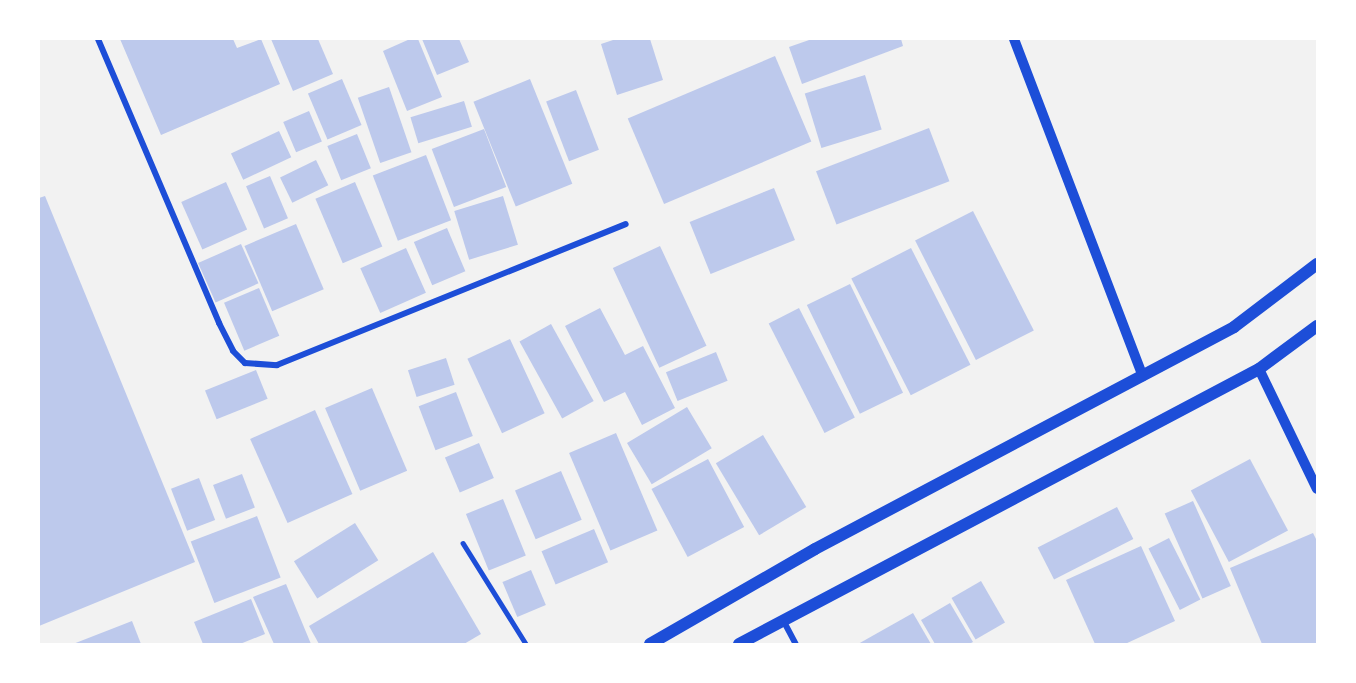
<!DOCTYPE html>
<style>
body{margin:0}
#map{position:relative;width:1356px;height:683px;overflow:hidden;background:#f2f2f2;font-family:"Libre Baskerville",serif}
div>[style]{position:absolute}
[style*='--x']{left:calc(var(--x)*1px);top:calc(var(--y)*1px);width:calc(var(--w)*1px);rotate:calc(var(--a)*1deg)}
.building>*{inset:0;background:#bdc9ec;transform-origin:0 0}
.service>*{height:4.5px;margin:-2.25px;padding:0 2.25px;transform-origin:2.25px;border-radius:2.25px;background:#1d4ed8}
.minor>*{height:6px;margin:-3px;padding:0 3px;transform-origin:3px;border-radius:3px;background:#1d4ed8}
.tertiary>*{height:10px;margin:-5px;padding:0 5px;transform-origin:5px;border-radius:5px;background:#1d4ed8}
.secondary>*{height:12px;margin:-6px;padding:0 6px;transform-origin:6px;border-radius:6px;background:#1d4ed8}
span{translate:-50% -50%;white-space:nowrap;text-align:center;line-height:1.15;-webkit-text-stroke:4.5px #fff;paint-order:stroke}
.frame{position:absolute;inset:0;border:40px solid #fff;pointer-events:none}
</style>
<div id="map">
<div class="building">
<div style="clip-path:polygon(120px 39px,233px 39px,237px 48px,261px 39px,280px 84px,161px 135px)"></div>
<div style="clip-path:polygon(271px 39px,318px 39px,333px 74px,293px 91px)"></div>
<div style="clip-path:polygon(410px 39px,418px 39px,442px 97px,407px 111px,383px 51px)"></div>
<div style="clip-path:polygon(422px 39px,459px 39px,469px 62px,437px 75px)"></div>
<div style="clip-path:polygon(616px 39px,650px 39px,663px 80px,617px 95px,601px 44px)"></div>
<div style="clip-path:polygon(812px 39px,901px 39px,903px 46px,802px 84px,789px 47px)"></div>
<div style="left:775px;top:56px;width:93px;height:160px;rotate:67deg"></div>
<div style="left:865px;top:75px;width:57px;height:63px;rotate:73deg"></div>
<div style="left:342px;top:79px;width:50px;height:37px;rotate:67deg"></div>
<div style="left:530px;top:79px;width:113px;height:61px;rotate:68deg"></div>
<div style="left:389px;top:87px;width:69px;height:33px;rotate:71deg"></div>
<div style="left:576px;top:90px;width:64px;height:32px;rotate:69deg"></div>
<div style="left:464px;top:101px;width:27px;height:56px;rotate:73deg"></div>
<div style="left:309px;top:111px;width:33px;height:28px;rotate:67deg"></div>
<div style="left:929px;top:128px;width:57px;height:121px;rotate:69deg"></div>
<div style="left:484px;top:129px;width:62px;height:56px;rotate:69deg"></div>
<div style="left:279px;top:131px;width:29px;height:53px;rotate:65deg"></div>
<div style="left:357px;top:134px;width:37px;height:32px;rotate:68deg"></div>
<div style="left:426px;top:155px;width:70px;height:57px;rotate:69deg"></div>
<div style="left:316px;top:160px;width:28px;height:40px;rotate:64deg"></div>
<div style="left:270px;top:176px;width:46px;height:26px;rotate:67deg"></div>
<div style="left:226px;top:182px;width:52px;height:49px;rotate:66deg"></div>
<div style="left:355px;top:182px;width:70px;height:43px;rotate:67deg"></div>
<div style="left:774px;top:188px;width:56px;height:91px;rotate:68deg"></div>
<div style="clip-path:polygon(45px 196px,195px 562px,39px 626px,39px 198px)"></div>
<div style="left:503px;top:196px;width:51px;height:51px;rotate:73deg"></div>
<div style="left:973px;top:211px;width:134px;height:65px;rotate:63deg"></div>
<div style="left:296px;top:224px;width:71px;height:56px;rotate:67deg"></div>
<div style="left:447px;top:228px;width:47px;height:36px;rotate:67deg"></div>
<div style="left:241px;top:244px;width:43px;height:47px;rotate:66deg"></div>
<div style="left:660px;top:246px;width:110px;height:52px;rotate:65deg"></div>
<div style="left:406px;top:248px;width:49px;height:50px;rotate:66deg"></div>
<div style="left:911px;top:248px;width:131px;height:67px;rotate:63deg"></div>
<div style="left:850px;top:284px;width:121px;height:48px;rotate:64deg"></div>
<div style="left:259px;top:288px;width:52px;height:38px;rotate:67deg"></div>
<div style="clip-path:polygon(600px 308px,625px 355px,643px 346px,675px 408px,642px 425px,625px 392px,604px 402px,565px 326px)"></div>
<div style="left:799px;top:308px;width:123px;height:34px;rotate:63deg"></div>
<div style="left:551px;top:324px;width:88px;height:36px;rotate:61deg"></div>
<div style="left:510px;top:339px;width:82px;height:47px;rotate:65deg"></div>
<div style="left:716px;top:352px;width:31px;height:54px;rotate:68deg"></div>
<div style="left:446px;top:358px;width:28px;height:40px;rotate:72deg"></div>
<div style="left:256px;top:370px;width:31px;height:55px;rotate:68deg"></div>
<div style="left:372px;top:388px;width:90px;height:51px;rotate:67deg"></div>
<div style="left:456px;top:392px;width:47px;height:40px;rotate:69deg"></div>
<div style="left:687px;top:407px;width:48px;height:70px;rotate:59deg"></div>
<div style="left:315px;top:410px;width:92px;height:71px;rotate:66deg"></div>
<div style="left:616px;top:433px;width:106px;height:51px;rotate:67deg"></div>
<div style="left:763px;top:435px;width:84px;height:55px;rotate:59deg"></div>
<div style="left:479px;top:443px;width:38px;height:37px;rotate:67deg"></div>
<div style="left:708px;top:459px;width:77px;height:64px;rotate:62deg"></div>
<div style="left:1250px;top:459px;width:81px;height:67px;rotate:62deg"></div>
<div style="left:561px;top:471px;width:53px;height:50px;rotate:67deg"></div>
<div style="left:242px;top:474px;width:36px;height:31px;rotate:69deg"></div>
<div style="left:199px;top:478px;width:45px;height:30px;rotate:69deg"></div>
<div style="left:503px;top:499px;width:61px;height:40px;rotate:68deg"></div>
<div style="left:1193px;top:501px;width:93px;height:31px;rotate:66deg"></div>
<div style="left:1117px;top:507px;width:36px;height:89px;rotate:63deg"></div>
<div style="left:257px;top:516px;width:66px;height:71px;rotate:69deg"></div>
<div style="left:355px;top:523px;width:44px;height:72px;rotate:58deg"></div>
<div style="left:594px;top:529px;width:36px;height:57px;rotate:67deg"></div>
<div style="clip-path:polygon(1313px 533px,1317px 541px,1317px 644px,1262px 644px,1230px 568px)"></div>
<div style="left:1169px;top:538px;width:69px;height:23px;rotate:63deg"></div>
<div style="clip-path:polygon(1141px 546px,1175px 621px,1125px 644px,1095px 644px,1066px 580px)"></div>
<div style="clip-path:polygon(433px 552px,481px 634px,464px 644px,319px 644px,309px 626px)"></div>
<div style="left:531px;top:570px;width:38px;height:31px;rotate:67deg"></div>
<div style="left:981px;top:581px;width:48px;height:34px;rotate:60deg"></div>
<div style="clip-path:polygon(286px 584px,311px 644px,274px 644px,253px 597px)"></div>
<div style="clip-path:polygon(251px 599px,265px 634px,240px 644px,203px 644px,194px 622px)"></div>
<div style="clip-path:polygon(950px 603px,973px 642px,969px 644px,935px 644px,921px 620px)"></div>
<div style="clip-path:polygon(913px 613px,931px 644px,858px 644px)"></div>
<div style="clip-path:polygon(132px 621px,141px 644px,73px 644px)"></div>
</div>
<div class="service">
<div style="--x:463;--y:543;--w:119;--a:58"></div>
</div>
<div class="minor">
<div style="--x:98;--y:39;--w:309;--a:66.9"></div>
<div style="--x:219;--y:323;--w:31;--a:63"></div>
<div style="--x:233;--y:351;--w:17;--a:45"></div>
<div style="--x:245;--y:363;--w:32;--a:4"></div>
<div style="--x:277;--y:365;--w:376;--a:-22"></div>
<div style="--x:783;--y:620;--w:27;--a:62"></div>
</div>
<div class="tertiary">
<div style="--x:1014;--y:39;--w:361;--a:69.1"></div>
<div style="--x:1259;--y:369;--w:133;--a:64.2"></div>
</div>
<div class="secondary">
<div style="--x:650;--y:644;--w:190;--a:-29.9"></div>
<div style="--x:815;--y:549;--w:474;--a:-27.9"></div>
<div style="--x:1234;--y:327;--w:104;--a:-37.2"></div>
<div style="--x:739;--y:644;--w:588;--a:-27.87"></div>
<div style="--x:1259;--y:369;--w:72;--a:-36.6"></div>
</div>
<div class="frame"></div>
</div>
